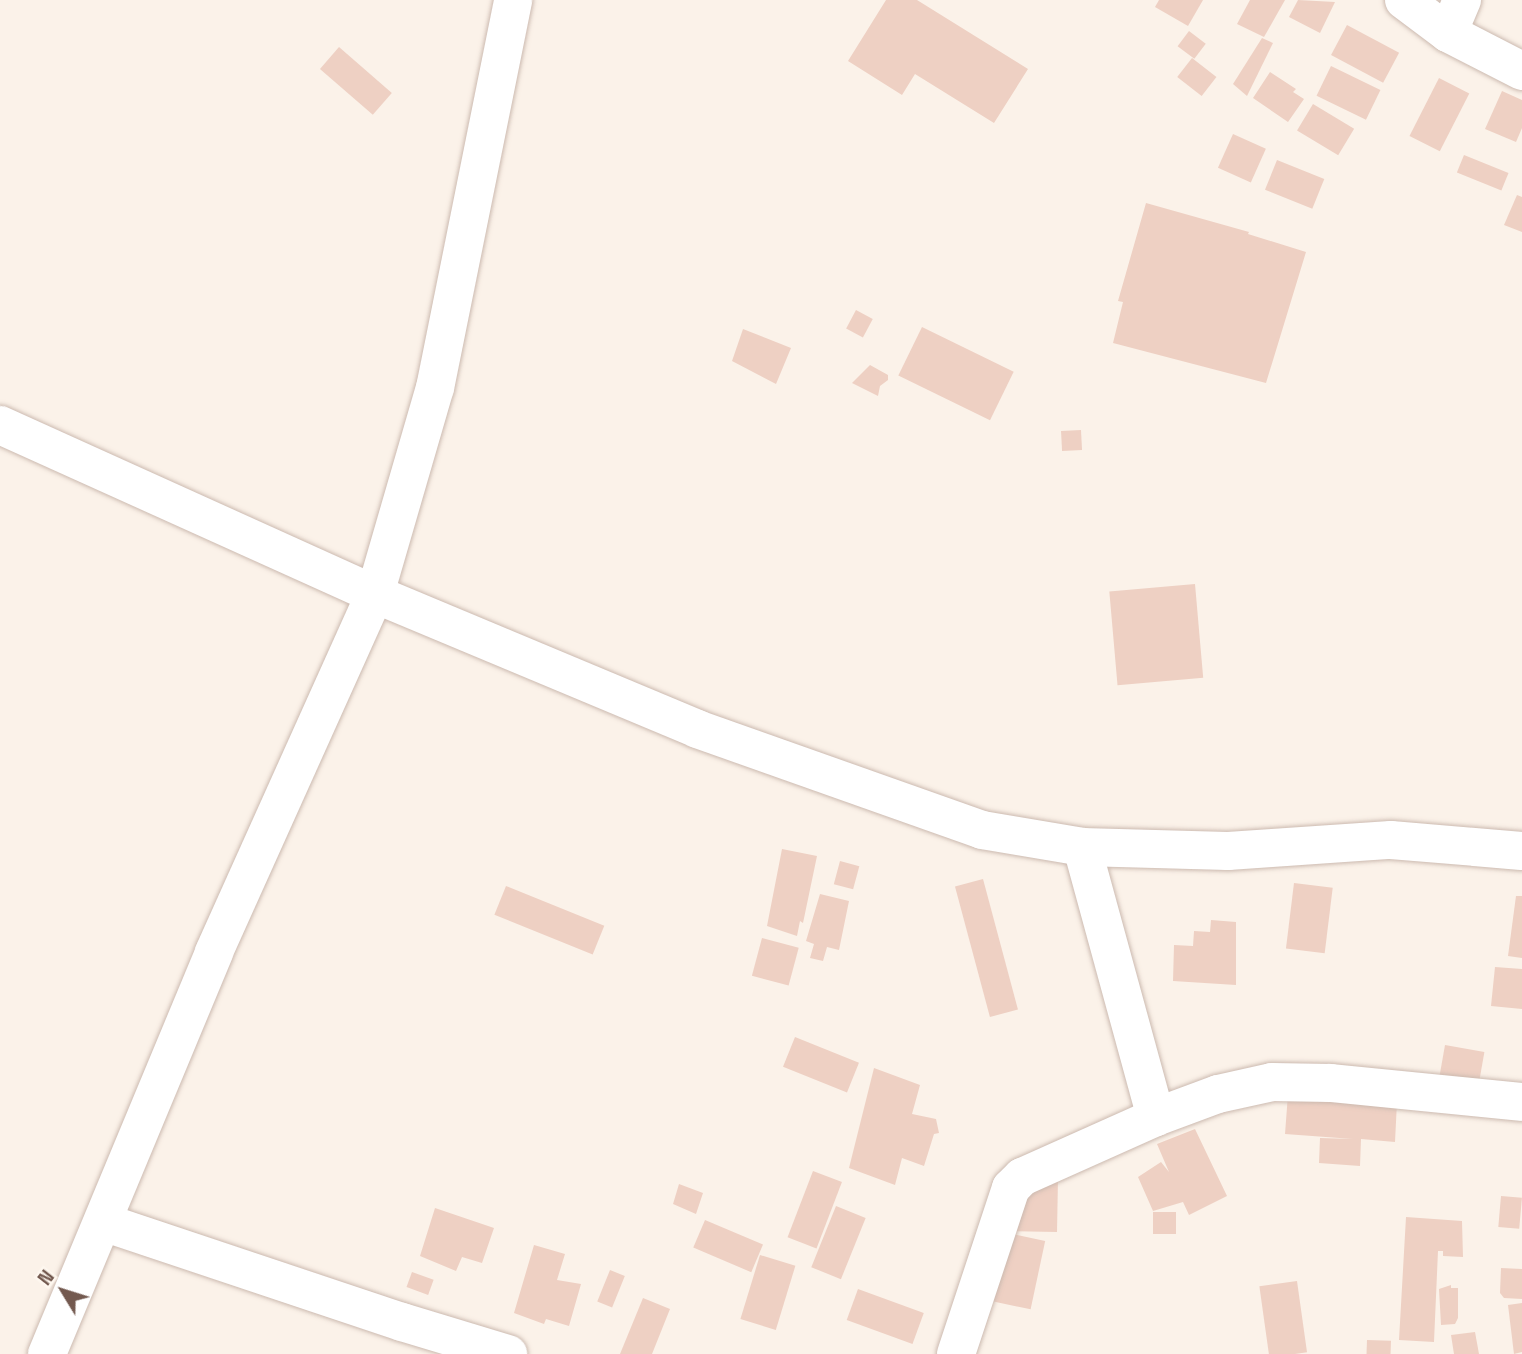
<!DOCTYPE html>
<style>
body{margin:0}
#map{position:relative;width:1522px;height:1354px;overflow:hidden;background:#fbf2e9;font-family:"Space Grotesk",sans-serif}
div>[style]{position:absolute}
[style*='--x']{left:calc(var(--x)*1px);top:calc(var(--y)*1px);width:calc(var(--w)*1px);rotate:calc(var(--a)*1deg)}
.building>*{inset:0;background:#eed0c3;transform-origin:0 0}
.roads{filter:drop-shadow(0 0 2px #ccbab0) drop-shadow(0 0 2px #ccbab0)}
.minor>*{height:38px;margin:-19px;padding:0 19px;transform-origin:19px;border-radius:19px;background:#fff}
span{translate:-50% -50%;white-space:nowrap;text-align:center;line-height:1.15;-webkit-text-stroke:5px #fef7ef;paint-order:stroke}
.north{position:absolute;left:28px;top:1256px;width:70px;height:70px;-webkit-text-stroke:5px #fef7ef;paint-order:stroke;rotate:308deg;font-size:19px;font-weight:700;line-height:28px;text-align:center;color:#73594f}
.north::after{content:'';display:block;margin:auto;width:24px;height:32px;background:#73594f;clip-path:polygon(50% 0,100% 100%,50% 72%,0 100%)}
</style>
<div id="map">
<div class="building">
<div style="clip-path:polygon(886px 0,917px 0,1028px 69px,994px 123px,915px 74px,902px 95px,848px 61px)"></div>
<div style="clip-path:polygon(1159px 0,1203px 0,1188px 26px,1155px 7px)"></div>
<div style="clip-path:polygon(1250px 0,1285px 0,1264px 37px,1237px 24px)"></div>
<div style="clip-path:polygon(1298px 0,1335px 2px,1320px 33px,1289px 17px)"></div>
<div style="left:1347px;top:25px;width:59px;height:34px;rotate:28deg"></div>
<div style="left:1189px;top:31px;width:21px;height:19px;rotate:37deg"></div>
<div style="clip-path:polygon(1262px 38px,1273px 43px,1247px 96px,1233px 84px)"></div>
<div style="left:339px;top:47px;width:70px;height:29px;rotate:41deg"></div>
<div style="left:1192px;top:58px;width:31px;height:24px;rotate:38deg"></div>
<div style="left:1331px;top:66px;width:55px;height:33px;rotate:26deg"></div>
<div style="clip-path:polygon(1270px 72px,1296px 89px,1293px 92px,1304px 99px,1288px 122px,1253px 98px)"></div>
<div style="left:1439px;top:78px;width:34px;height:65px;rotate:27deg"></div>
<div style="clip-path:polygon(1502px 91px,1522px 100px,1522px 128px,1516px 142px,1485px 129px)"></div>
<div style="left:1313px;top:104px;width:48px;height:31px;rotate:31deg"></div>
<div style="left:1233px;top:134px;width:36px;height:37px;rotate:24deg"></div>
<div style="left:1464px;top:155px;width:48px;height:19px;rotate:22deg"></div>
<div style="left:1277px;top:160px;width:51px;height:32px;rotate:22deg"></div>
<div style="clip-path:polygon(1517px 195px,1522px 197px,1522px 232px,1504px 225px)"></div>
<div style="clip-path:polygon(1146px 203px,1249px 232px,1248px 234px,1306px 252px,1266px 383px,1113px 343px,1123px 302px,1118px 301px)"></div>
<div style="left:856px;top:310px;width:19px;height:21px;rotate:28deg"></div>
<div style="left:922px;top:327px;width:102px;height:54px;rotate:26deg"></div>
<div style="clip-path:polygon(743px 329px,791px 348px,776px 384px,732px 361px)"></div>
<div style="clip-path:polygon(870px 365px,888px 375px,888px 380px,880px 386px,878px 396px,852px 383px)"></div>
<div style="left:1081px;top:430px;width:20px;height:20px;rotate:87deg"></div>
<div style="left:1195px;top:584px;width:94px;height:86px;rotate:85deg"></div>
<div style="clip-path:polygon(782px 849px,817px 856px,803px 923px,800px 921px,797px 936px,767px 926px)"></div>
<div style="left:840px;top:861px;width:20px;height:24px;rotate:15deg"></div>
<div style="left:983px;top:879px;width:135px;height:29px;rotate:75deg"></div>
<div style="left:1294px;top:883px;width:39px;height:66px;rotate:7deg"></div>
<div style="left:506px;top:886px;width:106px;height:31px;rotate:22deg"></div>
<div style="clip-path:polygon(820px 894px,849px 901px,839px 950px,827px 947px,823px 961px,810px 958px,814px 944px,806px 941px)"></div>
<div style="clip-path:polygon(1516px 896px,1522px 896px,1522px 958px,1508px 956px)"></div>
<div style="clip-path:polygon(1211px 920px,1236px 922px,1236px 985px,1173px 981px,1174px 945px,1193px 946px,1194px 931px,1210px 932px)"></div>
<div style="left:762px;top:938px;width:38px;height:39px;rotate:15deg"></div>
<div style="clip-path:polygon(1495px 967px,1522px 969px,1522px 1009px,1491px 1006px)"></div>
<div style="left:795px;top:1037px;width:69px;height:32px;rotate:22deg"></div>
<div style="left:1445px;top:1045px;width:40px;height:34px;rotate:10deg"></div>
<div style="clip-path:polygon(874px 1068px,920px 1085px,912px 1114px,936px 1119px,939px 1133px,934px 1134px,924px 1166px,902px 1158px,895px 1185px,849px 1168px)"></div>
<div style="clip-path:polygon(1288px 1094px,1397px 1102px,1395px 1142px,1361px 1139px,1360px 1166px,1319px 1163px,1320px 1138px,1353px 1139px,1285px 1134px)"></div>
<div style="clip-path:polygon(1195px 1129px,1227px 1196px,1189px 1215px,1183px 1202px,1153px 1211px,1138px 1177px,1161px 1162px,1169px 1172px,1157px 1144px)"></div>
<div style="left:813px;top:1171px;width:31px;height:71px;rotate:21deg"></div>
<div style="clip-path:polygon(1058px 1178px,1057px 1232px,1009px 1231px,1017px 1194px)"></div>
<div style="clip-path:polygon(679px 1184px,703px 1193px,696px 1214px,673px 1204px)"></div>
<div style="left:1501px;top:1196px;width:21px;height:31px;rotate:5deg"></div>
<div style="left:836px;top:1206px;width:32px;height:66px;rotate:22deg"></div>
<div style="clip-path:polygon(435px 1208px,494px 1228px,482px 1263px,462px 1257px,456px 1271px,420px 1256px)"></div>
<div style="left:1153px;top:1212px;width:23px;height:22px"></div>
<div style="clip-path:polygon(1406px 1217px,1462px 1221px,1463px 1257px,1443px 1256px,1443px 1251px,1438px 1251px,1434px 1342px,1399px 1340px)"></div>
<div style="left:705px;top:1220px;width:63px;height:30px;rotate:23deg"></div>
<div style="left:1008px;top:1233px;width:38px;height:70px;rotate:12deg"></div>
<div style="clip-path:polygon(534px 1245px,565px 1254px,557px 1280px,581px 1284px,569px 1326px,546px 1319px,544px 1324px,514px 1313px)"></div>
<div style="left:760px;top:1255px;width:37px;height:67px;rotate:17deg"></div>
<div style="clip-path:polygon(1501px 1268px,1522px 1269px,1522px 1299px,1504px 1298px,1500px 1293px)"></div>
<div style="left:610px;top:1270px;width:16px;height:34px;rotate:22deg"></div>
<div style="left:412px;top:1272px;width:23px;height:16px;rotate:20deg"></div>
<div style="left:1297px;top:1281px;width:72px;height:38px;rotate:82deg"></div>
<div style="clip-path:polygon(1451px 1285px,1451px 1288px,1458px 1288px,1458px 1318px,1455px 1324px,1441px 1325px,1439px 1289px)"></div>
<div style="left:858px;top:1289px;width:70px;height:33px;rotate:20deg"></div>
<div style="clip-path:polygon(643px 1298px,670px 1309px,652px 1354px,620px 1354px)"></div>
<div style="clip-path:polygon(1522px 1303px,1522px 1352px,1514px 1354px,1508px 1305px)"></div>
<div style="clip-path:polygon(1475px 1332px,1479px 1354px,1454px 1354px,1451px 1335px)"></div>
<div style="left:1367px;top:1340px;width:24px;height:14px;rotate:2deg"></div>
</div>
<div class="roads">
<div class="minor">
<div style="--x:1404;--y:0;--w:55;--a:36.9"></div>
<div style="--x:1448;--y:33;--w:83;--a:27.2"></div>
<div style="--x:1448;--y:33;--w:36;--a:-67"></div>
<div style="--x:0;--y:425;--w:411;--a:24.3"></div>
<div style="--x:375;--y:594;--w:349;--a:22.7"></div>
<div style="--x:697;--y:729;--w:302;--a:19.5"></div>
<div style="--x:982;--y:830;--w:101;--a:9.6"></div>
<div style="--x:1082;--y:847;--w:146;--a:1.6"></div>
<div style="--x:1228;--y:851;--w:163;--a:-3.9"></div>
<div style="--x:1391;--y:840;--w:131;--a:4.8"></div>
<div style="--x:1082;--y:847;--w:280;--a:74.7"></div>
<div style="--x:103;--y:1222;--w:315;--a:18.5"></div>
<div style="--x:402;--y:1322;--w:111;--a:16.8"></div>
<div style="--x:47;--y:1354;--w:435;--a:-67.4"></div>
<div style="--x:214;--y:952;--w:393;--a:-65.8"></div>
<div style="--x:375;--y:594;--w:215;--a:-73.8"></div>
<div style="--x:435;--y:388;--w:396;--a:-78.6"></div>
<div style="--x:956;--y:1354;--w:175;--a:-71.7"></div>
<div style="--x:1011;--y:1188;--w:16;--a:-45"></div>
<div style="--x:1022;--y:1177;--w:147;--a:-24.1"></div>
<div style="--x:1156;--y:1117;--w:66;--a:-20.4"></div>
<div style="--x:1218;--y:1094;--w:55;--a:-12.5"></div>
<div style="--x:1272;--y:1082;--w:59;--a:1"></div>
<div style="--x:1331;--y:1083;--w:192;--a:5.7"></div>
</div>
</div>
<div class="north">N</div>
</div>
